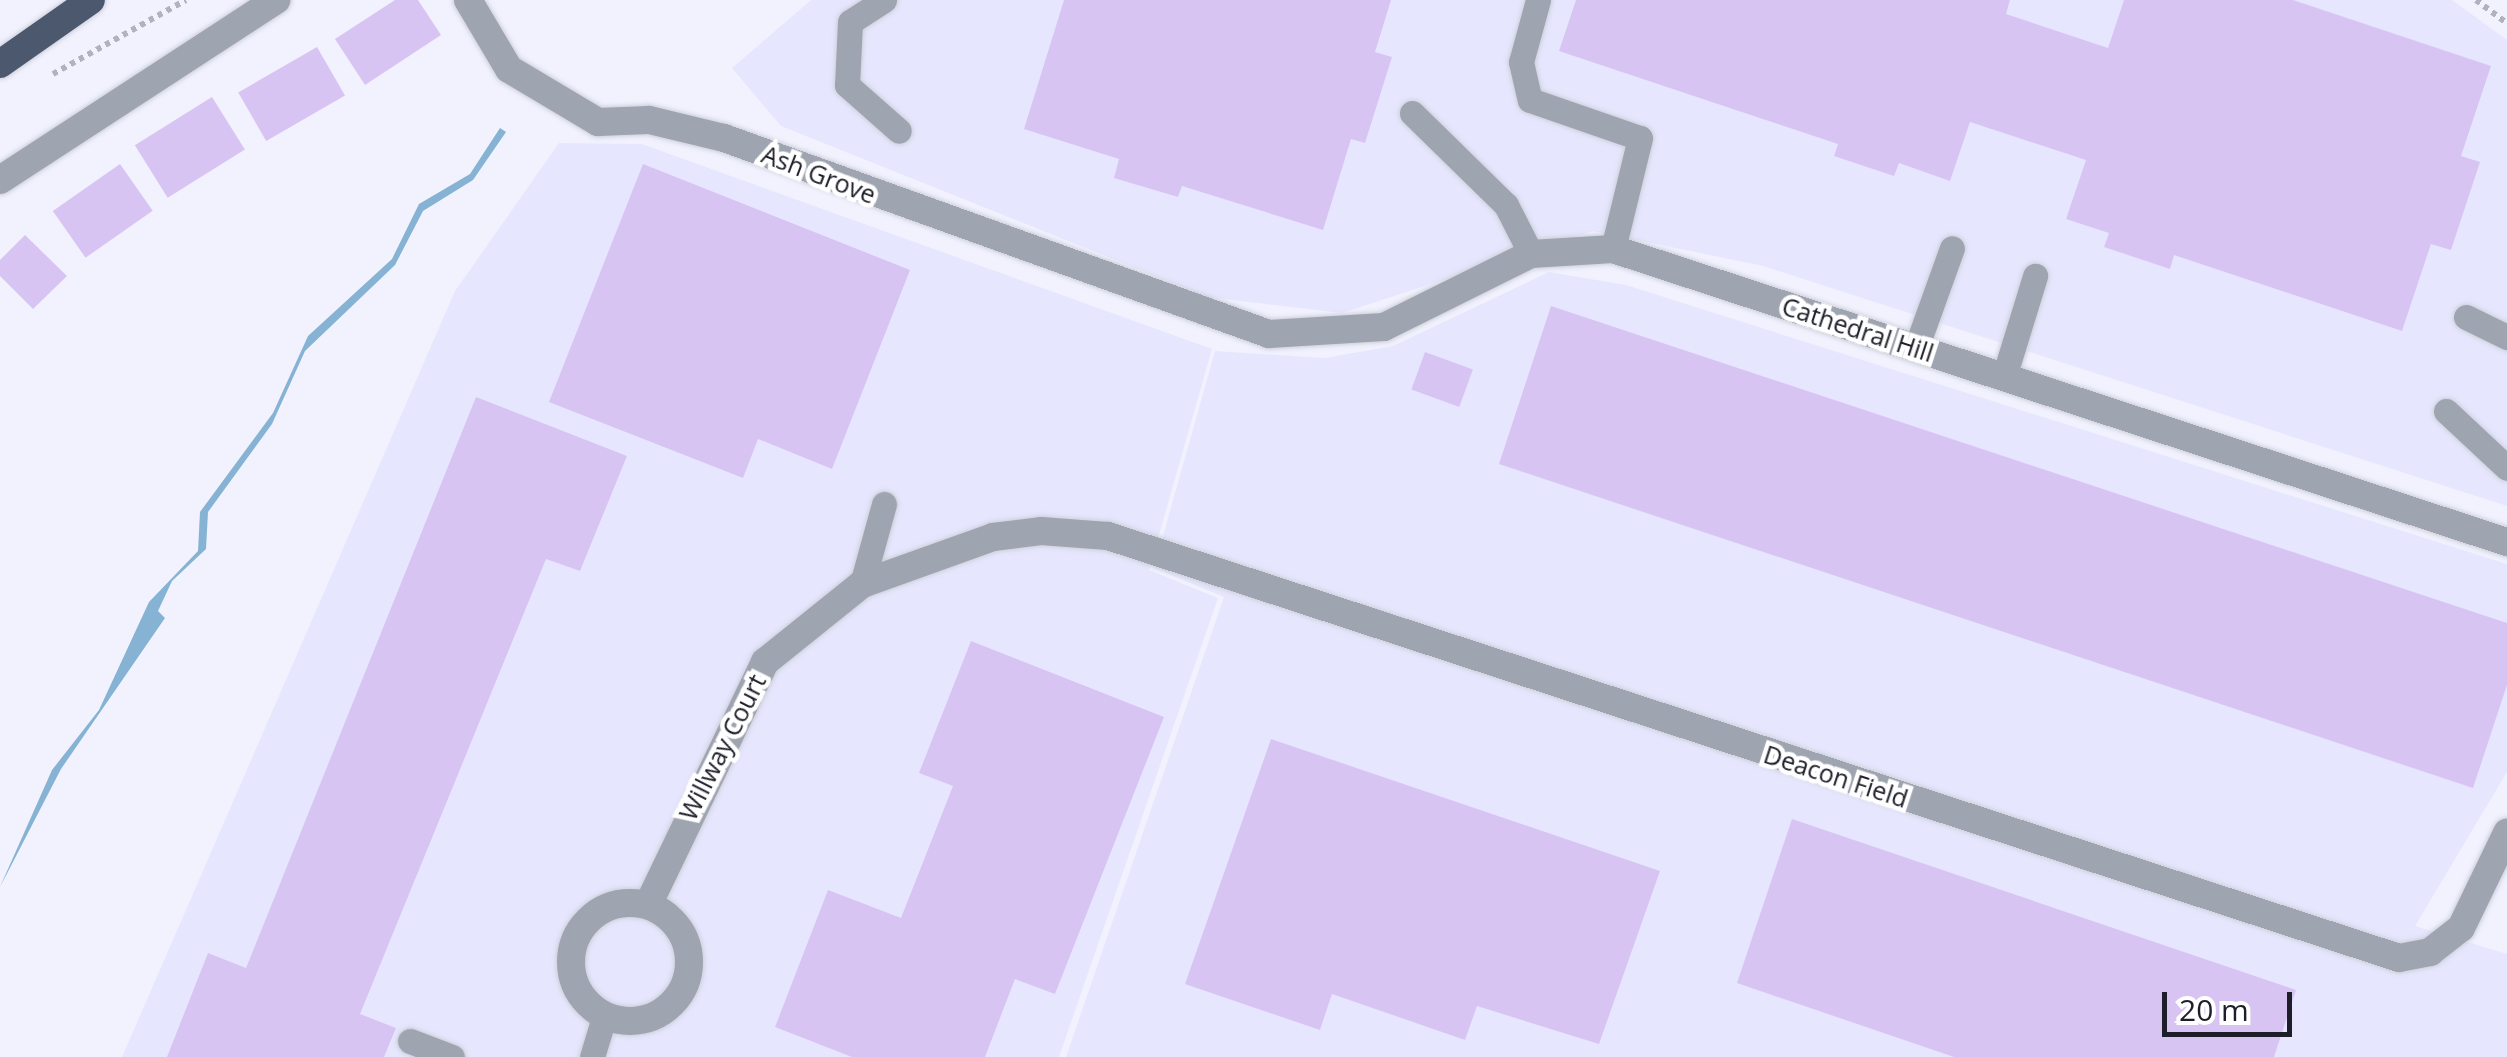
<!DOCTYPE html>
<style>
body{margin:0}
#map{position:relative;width:2507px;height:1057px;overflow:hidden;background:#f1f2fe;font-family:"Open Sans",sans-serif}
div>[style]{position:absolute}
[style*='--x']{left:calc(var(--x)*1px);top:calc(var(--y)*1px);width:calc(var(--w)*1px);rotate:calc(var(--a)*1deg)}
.built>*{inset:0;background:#e6e7fe}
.water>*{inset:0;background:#86b3d3}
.building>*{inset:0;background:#d8c4f3;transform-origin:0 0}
.path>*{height:6px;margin-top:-3px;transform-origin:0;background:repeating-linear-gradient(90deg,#b1b2bd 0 5px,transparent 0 10px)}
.roads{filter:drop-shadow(0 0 2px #cfd0dc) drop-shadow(0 0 2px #cfd0dc)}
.service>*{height:25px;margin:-12.5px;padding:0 12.5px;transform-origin:12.5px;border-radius:12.5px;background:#9ea4b0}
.minor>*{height:28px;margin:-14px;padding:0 14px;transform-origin:14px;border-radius:14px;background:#9ea4b0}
.minor>.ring{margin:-14px;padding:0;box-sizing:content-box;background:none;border:28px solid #9ea4b0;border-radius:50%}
.trunk>*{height:28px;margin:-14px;padding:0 14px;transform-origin:14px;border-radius:14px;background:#4c586e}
span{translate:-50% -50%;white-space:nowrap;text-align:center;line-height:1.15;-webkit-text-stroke:9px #fff;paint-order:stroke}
.street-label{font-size:25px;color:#1d1e29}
.scale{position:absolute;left:2162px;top:992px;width:130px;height:45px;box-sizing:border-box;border:5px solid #1d1e29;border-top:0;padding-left:12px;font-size:30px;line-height:35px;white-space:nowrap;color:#1d1e29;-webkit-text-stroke:8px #fff;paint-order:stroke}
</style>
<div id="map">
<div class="built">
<div style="clip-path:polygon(811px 0,2452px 0,2507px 40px,2507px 506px,1763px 266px,1593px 231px,1342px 313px,1208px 297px,781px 126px,732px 68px)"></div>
<div style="clip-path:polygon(559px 143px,642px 144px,1212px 349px,1149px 570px,1218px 598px,1059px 1057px,122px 1057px,455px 291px)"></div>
<div style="clip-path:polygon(1549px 272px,1626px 285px,2507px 564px,2507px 772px,2415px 926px,2507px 954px,2507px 1057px,1066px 1057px,1224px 597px,1154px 568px,1215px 351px,1325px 358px,1393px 346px)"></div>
</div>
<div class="water">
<div style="clip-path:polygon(500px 128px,506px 132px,473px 180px,423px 211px,395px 265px,305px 351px,272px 424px,208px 512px,206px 549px,172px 581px,158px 611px,165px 618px,61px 769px,0 887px,52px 770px,99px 710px,149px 602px,198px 551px,200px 512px,273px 413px,308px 336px,392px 259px,419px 204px,470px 174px)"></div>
</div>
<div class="building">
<div style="clip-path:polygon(395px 0,418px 0,441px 35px,365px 85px,335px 39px)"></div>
<div style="clip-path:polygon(1064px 0,1391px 0,1375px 52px,1392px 57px,1365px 143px,1351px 139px,1323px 230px,1182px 186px,1178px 197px,1114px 178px,1119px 159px,1024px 129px)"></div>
<div style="clip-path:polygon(1576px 0,2010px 0,2006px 14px,2108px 48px,2124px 0,2293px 0,2491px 66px,2461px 156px,2480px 162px,2451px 250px,2431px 244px,2402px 331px,2174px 255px,2170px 269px,2104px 247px,2109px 233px,2066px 219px,2086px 160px,1970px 122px,1950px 181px,1899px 163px,1894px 176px,1834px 156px,1838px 144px,1559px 51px)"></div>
<div style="left:317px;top:47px;width:56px;height:91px;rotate:60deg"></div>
<div style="left:212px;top:97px;width:62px;height:91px;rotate:58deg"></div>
<div style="left:120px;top:164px;width:57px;height:82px;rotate:55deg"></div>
<div style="clip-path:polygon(643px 164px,910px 270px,832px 469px,758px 439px,743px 478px,549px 402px)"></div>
<div style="clip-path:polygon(25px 235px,67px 276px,33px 309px,0 276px,0 260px)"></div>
<div style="clip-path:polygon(1551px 306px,2507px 623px,2507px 685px,2473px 788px,1499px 464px)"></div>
<div style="left:1425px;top:352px;width:51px;height:40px;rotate:20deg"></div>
<div style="clip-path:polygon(476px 397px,627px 456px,580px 571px,546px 559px,360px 1014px,396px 1028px,384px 1057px,167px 1057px,208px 953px,246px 968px)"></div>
<div style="clip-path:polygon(971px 641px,1164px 717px,1055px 994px,1015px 979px,985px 1057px,852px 1057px,775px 1027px,828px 890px,901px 918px,953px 786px,919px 773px)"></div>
<div style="clip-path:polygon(1271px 739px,1660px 871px,1599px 1044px,1477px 1006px,1465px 1040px,1332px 994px,1320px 1030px,1185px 984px)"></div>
<div style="clip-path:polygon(1792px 819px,2296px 990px,2274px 1057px,1954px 1057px,1737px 983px)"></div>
</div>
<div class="path">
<div style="--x:2476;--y:0;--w:39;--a:37"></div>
<div style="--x:53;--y:74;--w:152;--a:-29.1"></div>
</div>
<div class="roads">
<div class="service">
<div style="--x:884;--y:0;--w:40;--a:147.1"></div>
<div style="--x:850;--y:22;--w:63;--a:92.7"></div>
<div style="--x:847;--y:85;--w:69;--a:41.5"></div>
<div style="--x:1538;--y:0;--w:64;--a:105.3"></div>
<div style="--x:1521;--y:62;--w:39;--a:77"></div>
<div style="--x:1530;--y:100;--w:116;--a:19.1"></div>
<div style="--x:1640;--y:138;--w:114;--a:103.7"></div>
<div style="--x:1412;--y:113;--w:132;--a:44.4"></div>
<div style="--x:1506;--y:205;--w:55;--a:63"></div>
<div style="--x:2466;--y:317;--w:46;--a:26"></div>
<div style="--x:1916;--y:348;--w:106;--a:-70.2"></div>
<div style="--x:2004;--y:377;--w:106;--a:-72.9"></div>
<div style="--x:2446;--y:411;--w:83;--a:43.1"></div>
<div style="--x:862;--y:584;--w:83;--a:-74.6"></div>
<div style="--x:410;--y:1041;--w:45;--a:20.9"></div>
<div style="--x:592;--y:1057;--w:45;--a:-73.2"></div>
</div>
<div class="minor">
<div style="--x:468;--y:0;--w:80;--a:59.3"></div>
<div style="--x:509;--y:69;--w:104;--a:30.8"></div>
<div style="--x:598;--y:122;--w:51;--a:-2.2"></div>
<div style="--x:649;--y:120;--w:77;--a:13.5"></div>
<div style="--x:724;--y:138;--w:579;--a:19.78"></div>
<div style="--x:1269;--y:334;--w:115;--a:-3.5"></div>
<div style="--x:1384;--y:327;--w:164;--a:-26.4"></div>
<div style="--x:1531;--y:254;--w:82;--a:-3.5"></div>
<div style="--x:1613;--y:249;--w:941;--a:18.15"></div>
<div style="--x:0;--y:180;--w:330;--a:-33.1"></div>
<div class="ring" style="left:571px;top:903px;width:90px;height:90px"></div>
<div style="--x:648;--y:905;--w:270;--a:-64.3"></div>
<div style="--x:765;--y:662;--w:124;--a:-38.8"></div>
<div style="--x:862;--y:584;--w:139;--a:-19.7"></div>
<div style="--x:993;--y:537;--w:48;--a:-7.1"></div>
<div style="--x:1041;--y:531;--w:67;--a:4.3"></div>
<div style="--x:1108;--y:536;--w:1358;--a:18.1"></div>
<div style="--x:2399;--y:958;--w:32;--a:-11"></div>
<div style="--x:2430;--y:952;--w:39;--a:-38"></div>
<div style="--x:2461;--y:928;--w:106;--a:-64.2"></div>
</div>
<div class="trunk">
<div style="--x:0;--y:64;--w:111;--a:-35.1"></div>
</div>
</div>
<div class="street-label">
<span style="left:819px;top:174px;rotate:21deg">Ash Grove</span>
<span style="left:1858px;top:329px;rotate:18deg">Cathedral Hill</span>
<span style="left:722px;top:747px;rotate:-63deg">Willway Court</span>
<span style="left:1836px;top:776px;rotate:18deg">Deacon Field</span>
</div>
<div class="scale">20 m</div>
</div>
